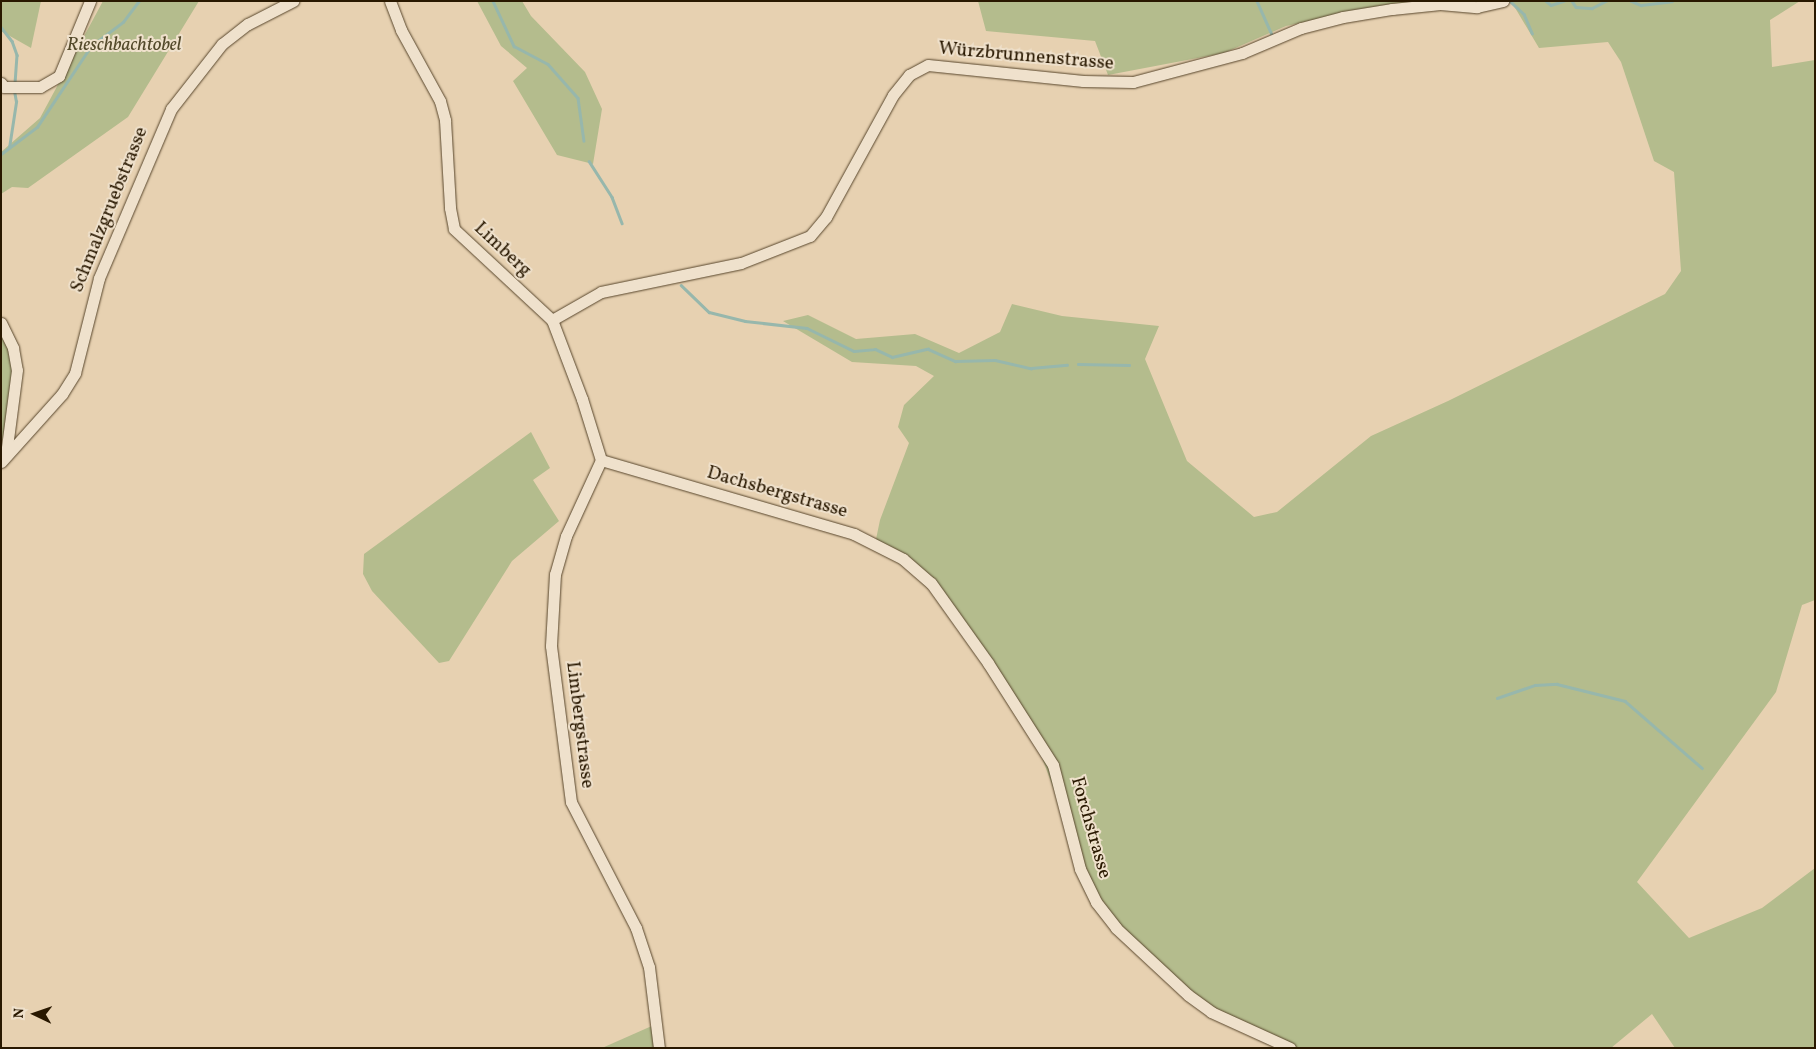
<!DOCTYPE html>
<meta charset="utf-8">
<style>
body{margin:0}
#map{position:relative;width:1816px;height:1049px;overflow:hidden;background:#e7d1b1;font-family:Vollkorn,serif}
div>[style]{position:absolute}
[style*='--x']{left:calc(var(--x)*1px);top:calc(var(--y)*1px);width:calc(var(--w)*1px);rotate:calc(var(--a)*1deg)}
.green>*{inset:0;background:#b4bc8d}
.stream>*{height:2.5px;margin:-1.25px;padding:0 1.25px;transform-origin:1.25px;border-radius:1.25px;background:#97b7ac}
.roads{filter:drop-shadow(0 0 1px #58462c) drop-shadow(0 0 1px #58462c)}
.minor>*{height:11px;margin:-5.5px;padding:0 5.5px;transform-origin:5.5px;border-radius:5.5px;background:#efe1cc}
span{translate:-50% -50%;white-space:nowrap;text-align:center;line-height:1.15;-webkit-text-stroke:4px #efe1cc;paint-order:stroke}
.park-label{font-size:19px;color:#53492a;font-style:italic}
.street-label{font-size:19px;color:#291800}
.frame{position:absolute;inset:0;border:2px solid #291800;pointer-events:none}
.north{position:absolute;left:10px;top:989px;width:50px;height:50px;-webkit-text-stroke:4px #efe1cc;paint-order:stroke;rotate:273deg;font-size:14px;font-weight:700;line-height:20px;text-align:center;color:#291800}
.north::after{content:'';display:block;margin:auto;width:18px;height:22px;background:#291800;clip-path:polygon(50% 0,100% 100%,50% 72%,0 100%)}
</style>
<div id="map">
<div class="green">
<div style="clip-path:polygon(1px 1px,41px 1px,31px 48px,1px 31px)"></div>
<div style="clip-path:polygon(103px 1px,199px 1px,128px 117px,28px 188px,12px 187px,1px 194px,1px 152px,40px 118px)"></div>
<div style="clip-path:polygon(477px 1px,522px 1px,531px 16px,585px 72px,602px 109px,593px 164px,557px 155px,513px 81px,527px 68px,501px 46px)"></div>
<div style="clip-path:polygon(978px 1px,1431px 1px,1371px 8px,1286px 26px,1224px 53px,1108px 75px,1095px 41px,986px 31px)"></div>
<div style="clip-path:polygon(1511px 1px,1800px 1px,1770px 20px,1772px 67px,1815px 60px,1815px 600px,1802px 605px,1776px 692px,1637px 882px,1689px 938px,1762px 908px,1815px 868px,1815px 1048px,1675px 1048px,1652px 1014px,1611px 1048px,1297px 1048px,1188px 995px,1096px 902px,1035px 739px,931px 583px,875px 544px,880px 520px,909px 443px,898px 427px,904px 405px,934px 376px,916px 366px,852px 362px,783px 321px,808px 315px,856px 339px,915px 334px,959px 353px,1000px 332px,1012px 304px,1062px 316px,1159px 326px,1145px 359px,1187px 461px,1254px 517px,1277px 512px,1371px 436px,1448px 401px,1665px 294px,1681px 271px,1674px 172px,1654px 161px,1621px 62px,1608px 42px,1539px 48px)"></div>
<div style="clip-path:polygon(1px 329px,10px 343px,14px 389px,1px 446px)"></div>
<div style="clip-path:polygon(531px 432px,550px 468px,533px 480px,559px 521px,512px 561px,449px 661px,439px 663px,372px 591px,363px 574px,364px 554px)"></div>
<div style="clip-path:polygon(654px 1025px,656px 1048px,602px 1048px)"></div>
</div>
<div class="stream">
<div style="--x:493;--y:1;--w:50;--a:65"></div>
<div style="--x:514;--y:46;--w:38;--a:28"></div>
<div style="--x:548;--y:64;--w:45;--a:48.6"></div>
<div style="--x:578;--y:98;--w:43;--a:82.1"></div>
<div style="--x:1257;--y:1;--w:37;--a:66"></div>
<div style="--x:1510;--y:1;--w:19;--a:43"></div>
<div style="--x:1524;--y:14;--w:21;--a:67"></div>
<div style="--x:1546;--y:1;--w:6;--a:39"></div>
<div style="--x:1551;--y:5;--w:13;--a:-18"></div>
<div style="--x:1572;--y:1;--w:7;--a:56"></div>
<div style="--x:1576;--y:7;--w:16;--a:4"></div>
<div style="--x:1592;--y:8;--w:16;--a:-27"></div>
<div style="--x:1631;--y:1;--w:11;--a:22"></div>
<div style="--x:1641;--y:5;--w:31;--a:-7"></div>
<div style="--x:1;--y:27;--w:18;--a:52"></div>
<div style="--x:12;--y:41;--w:15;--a:70"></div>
<div style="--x:17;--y:55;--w:28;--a:94"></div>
<div style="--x:9;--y:148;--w:47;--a:-81.3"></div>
<div style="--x:16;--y:102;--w:11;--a:-100"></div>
<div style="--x:1;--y:154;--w:45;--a:-36.9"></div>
<div style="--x:37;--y:127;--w:97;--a:-56.3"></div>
<div style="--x:91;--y:46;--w:40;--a:-37"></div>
<div style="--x:123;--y:22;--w:26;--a:-53"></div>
<div style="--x:589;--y:161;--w:43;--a:57.4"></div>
<div style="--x:612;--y:197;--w:28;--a:69"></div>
<div style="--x:681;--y:285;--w:39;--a:44"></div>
<div style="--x:709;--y:312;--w:37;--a:14"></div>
<div style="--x:745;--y:321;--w:62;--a:6.4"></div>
<div style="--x:807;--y:328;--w:52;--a:26.1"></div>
<div style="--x:854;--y:351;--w:21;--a:-5"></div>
<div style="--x:875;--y:349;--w:19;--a:25"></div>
<div style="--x:892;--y:357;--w:37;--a:-13"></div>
<div style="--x:928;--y:349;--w:30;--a:24"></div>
<div style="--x:955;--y:361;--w:40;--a:-1.4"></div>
<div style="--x:995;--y:360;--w:37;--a:13"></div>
<div style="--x:1031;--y:368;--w:36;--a:-5"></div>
<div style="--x:1078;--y:364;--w:51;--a:1.1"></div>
<div style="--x:1497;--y:698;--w:40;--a:-18.9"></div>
<div style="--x:1535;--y:685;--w:22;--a:-3"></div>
<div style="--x:1557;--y:684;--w:70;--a:14"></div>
<div style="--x:1625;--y:701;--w:102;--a:41"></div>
</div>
<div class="roads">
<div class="minor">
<div style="--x:390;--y:1;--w:31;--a:69"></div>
<div style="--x:401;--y:30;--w:81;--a:61.2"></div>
<div style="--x:440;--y:101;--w:20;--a:75"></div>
<div style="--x:445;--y:120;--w:88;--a:86.7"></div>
<div style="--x:450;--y:208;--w:21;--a:79"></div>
<div style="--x:454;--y:229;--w:134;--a:42.9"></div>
<div style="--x:552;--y:320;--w:85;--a:69.2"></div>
<div style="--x:582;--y:399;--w:64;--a:72.7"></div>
<div style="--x:601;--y:460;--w:84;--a:114.7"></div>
<div style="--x:566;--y:536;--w:40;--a:106"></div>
<div style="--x:555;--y:574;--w:72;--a:93.2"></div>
<div style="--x:551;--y:646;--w:157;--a:82.7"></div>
<div style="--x:571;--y:802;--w:142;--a:62.7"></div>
<div style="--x:636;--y:928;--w:41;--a:71.6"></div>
<div style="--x:649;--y:967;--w:82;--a:83"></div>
<div style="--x:1;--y:83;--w:5;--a:53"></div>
<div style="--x:4;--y:87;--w:36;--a:0"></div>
<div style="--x:40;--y:87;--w:22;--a:-30"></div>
<div style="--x:59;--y:76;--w:81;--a:-67.5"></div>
<div style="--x:552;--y:320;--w:56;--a:-29.7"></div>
<div style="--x:601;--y:292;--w:143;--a:-11.7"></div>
<div style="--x:741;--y:263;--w:74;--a:-21.4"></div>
<div style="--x:810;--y:236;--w:25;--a:-50"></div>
<div style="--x:826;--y:217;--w:139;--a:-61.2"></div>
<div style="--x:893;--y:95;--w:26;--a:-51"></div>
<div style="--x:909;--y:75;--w:21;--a:-28"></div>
<div style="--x:928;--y:65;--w:156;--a:5.9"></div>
<div style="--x:1083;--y:81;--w:50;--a:1.1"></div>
<div style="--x:1133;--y:82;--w:113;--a:-14.9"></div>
<div style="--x:1242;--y:53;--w:64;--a:-23"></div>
<div style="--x:1301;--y:28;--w:43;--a:-14.7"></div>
<div style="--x:1343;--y:17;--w:50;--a:-9.3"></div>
<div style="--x:1392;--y:9;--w:48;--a:-5.9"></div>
<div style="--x:1440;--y:4;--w:37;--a:5"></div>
<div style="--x:1477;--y:7;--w:27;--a:-13"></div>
<div style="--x:1;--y:323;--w:28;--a:64"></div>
<div style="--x:13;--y:348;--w:22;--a:80"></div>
<div style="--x:17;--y:370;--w:86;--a:97.4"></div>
<div style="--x:601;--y:460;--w:264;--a:16.3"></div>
<div style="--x:854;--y:534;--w:55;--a:27"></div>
<div style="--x:903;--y:559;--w:37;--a:41"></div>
<div style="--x:931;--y:583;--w:98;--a:54.5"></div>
<div style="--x:988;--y:663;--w:121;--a:57.5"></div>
<div style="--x:1053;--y:765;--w:107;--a:75.4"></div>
<div style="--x:1080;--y:869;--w:37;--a:64"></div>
<div style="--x:1096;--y:902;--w:33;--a:52"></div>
<div style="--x:1116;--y:928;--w:98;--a:42.9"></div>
<div style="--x:1188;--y:995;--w:29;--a:36"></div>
<div style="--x:1211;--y:1012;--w:87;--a:24.5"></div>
<div style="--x:1;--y:462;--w:91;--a:-48.1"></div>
<div style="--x:62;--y:394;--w:25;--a:-58"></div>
<div style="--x:75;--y:373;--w:98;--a:-75.8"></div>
<div style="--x:99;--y:278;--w:184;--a:-66.9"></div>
<div style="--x:171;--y:109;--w:83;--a:-51.9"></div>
<div style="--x:222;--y:44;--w:33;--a:-38"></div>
<div style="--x:248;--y:24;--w:51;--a:-27.1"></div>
</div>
</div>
<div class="park-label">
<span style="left:124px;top:46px">Rieschbachtobel</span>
</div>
<div class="street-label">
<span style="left:1026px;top:57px;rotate:5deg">Würzbrunnenstrasse</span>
<span style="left:110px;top:210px;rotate:-68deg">Schmalzgruebstrasse</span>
<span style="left:502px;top:250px;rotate:43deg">Limberg</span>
<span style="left:777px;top:493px;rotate:16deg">Dachsbergstrasse</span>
<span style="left:579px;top:725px;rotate:83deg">Limbergstrasse</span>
<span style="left:1090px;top:828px;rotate:74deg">Forchstrasse</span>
</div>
<div class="frame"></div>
<div class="north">N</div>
</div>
